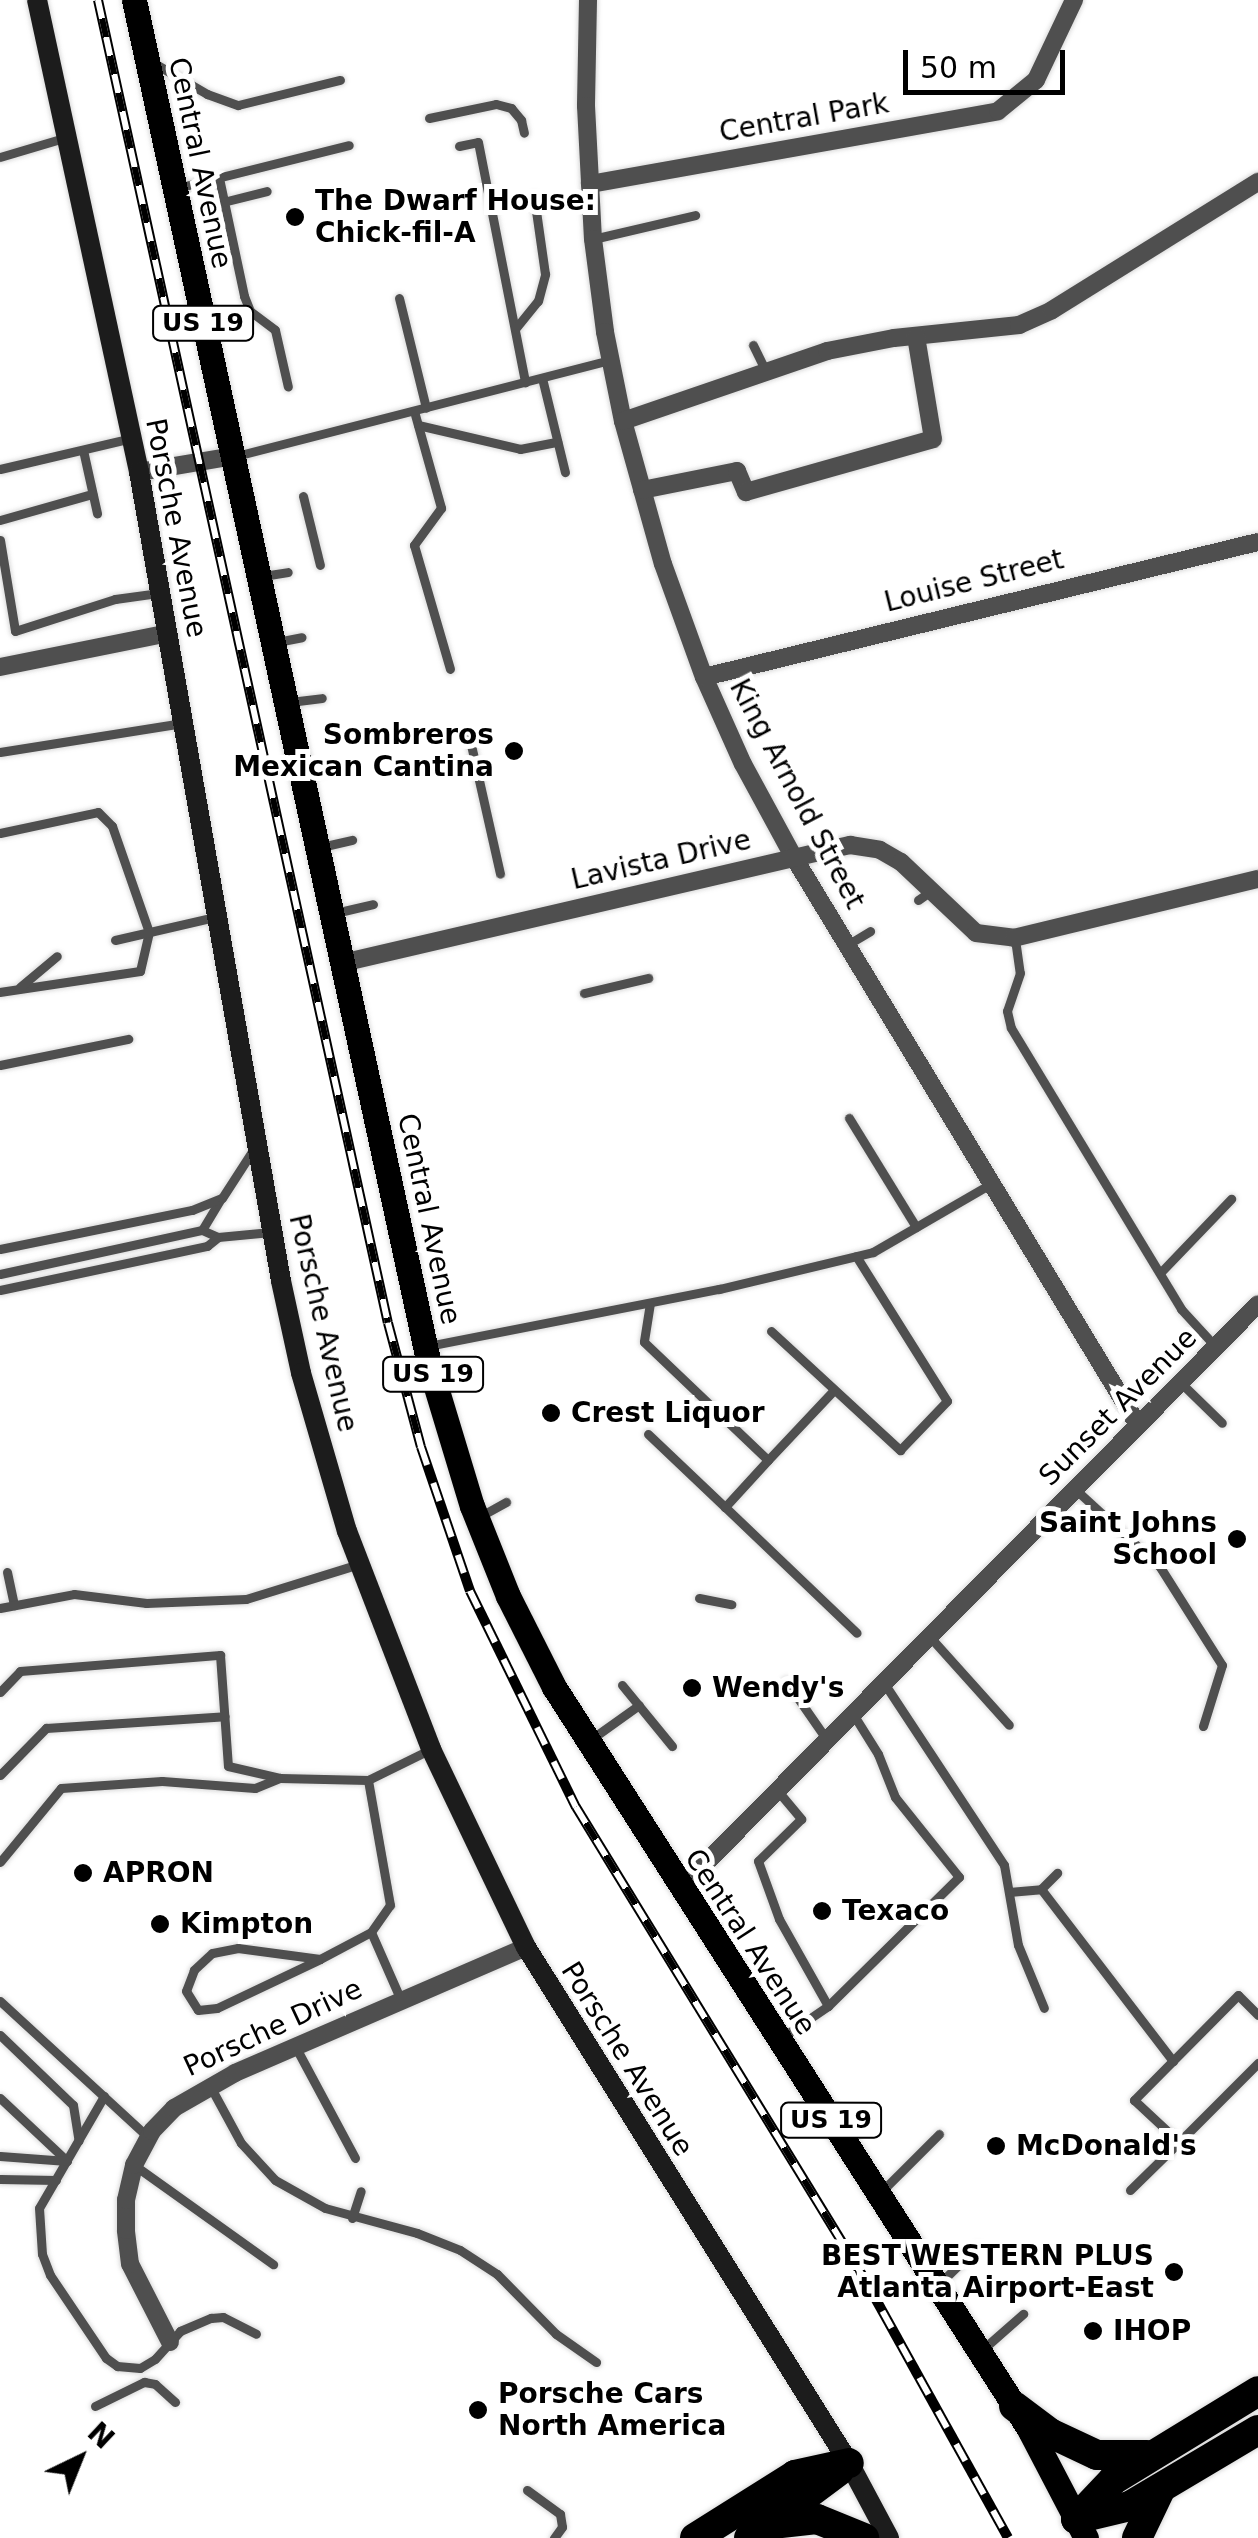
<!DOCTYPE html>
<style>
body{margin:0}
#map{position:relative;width:1258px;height:2538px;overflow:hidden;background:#fff;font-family:"DejaVu Sans",sans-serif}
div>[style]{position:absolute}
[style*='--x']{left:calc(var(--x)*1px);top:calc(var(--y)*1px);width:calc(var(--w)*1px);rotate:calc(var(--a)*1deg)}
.roads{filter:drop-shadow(0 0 2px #dbdbdb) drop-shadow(0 0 2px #dbdbdb)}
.lane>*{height:9px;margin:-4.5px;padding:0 4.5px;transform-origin:4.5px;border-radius:4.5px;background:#4f4f4f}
.street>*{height:18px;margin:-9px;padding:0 9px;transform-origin:9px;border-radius:9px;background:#4f4f4f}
.secondary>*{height:20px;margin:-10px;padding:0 10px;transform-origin:10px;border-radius:10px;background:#1c1c1c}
.primary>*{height:25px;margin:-12.5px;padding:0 12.5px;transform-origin:12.5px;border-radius:12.5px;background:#000}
.highway>*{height:30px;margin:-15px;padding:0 15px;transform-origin:15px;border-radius:15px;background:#000}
.rail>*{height:10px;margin-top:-5px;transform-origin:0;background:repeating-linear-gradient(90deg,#fff 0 19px,#000 0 38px);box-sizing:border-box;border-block:2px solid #000}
.dots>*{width:28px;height:28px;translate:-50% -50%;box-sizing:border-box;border:5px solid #fff;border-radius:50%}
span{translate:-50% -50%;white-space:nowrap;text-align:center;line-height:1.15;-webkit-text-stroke:10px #fff;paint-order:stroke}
.shield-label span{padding:2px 8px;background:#fff;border:2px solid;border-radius:8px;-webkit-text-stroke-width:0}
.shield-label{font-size:25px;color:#000;font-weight:700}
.street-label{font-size:28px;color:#000}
.poi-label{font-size:28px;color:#000;font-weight:700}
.left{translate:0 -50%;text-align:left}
.right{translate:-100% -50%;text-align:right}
.north{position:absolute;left:30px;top:2408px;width:100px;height:100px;-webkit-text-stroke:8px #fff;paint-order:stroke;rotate:43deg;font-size:28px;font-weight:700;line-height:40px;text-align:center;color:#000}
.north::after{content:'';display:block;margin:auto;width:35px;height:45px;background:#000;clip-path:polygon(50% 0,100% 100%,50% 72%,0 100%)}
.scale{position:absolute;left:903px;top:50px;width:162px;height:45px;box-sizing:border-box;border:5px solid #000;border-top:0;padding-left:12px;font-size:30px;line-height:35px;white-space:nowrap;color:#000;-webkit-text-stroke:8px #fff;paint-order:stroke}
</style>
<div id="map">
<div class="roads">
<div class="lane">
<div style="--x:152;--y:62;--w:64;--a:30.2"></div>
<div style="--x:207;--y:94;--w:33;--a:20"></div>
<div style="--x:238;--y:105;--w:105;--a:-13.8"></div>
<div style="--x:429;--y:118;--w:68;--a:-11.8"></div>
<div style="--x:496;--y:104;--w:16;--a:15"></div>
<div style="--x:511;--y:108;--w:16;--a:50"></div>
<div style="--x:521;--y:120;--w:13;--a:77"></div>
<div style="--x:459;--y:146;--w:19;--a:-12"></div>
<div style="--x:478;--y:142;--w:245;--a:78.9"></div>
<div style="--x:0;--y:157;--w:70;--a:-16.6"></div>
<div style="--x:219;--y:178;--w:121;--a:78"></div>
<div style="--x:244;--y:296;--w:16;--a:68"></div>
<div style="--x:250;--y:311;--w:31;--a:37"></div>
<div style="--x:275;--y:330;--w:58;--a:77.2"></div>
<div style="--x:177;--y:188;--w:177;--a:-14"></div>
<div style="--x:223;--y:202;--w:45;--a:-14"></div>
<div style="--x:593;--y:239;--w:105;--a:-13.2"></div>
<div style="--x:399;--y:298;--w:113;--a:76.2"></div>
<div style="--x:515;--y:329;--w:36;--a:-51"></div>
<div style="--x:538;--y:301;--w:28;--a:-75"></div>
<div style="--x:545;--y:274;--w:78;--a:-98.1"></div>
<div style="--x:753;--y:345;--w:30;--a:64"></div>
<div style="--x:542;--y:378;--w:97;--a:76.3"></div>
<div style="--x:414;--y:411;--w:101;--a:74.4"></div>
<div style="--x:441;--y:508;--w:46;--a:126.1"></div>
<div style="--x:414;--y:545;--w:129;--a:73.8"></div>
<div style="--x:418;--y:425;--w:105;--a:13.2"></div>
<div style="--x:520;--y:449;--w:38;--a:-11"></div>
<div style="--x:83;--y:450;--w:65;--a:77.5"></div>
<div style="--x:236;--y:456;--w:387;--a:-14.4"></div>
<div style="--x:0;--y:469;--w:136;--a:-13.2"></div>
<div style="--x:303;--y:496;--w:71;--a:76.2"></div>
<div style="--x:0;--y:520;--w:96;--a:-15.8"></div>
<div style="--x:0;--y:540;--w:92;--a:80.6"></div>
<div style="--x:15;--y:631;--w:105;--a:-17.7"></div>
<div style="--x:115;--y:599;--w:43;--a:-7.9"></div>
<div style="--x:263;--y:576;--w:25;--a:-9"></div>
<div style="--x:277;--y:642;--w:25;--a:-11"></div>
<div style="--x:290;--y:702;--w:32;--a:-7"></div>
<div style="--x:469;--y:736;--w:141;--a:77.3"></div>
<div style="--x:0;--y:752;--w:185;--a:-9"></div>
<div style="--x:305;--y:775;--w:28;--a:-15"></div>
<div style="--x:0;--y:833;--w:100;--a:-12.1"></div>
<div style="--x:98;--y:812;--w:20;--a:45"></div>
<div style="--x:112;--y:826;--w:112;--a:70.8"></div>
<div style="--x:149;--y:932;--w:40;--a:103"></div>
<div style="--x:140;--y:971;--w:142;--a:171.5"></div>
<div style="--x:321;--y:847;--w:32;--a:-13"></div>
<div style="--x:918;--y:900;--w:16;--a:-35"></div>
<div style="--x:335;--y:913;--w:39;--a:-13"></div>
<div style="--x:1015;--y:939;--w:34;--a:82"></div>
<div style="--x:1020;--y:973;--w:40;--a:108.9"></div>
<div style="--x:1007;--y:1011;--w:17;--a:77"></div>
<div style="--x:1011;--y:1028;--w:328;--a:58.8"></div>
<div style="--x:1181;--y:1309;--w:52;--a:47.4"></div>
<div style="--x:115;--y:940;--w:103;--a:-13"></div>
<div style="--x:847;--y:945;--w:27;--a:-31"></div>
<div style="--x:20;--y:987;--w:48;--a:-40"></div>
<div style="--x:584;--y:993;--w:66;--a:-13.2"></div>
<div style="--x:0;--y:1065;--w:131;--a:-11.5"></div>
<div style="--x:849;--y:1118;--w:128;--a:58.4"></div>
<div style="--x:202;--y:1230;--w:35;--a:-59"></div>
<div style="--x:0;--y:1249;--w:196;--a:-11.5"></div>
<div style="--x:192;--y:1210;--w:32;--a:-22"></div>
<div style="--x:222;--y:1198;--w:61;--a:-57.1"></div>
<div style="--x:1160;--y:1273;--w:103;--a:-46.2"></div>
<div style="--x:0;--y:1274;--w:207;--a:-12.3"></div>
<div style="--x:202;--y:1230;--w:17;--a:24"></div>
<div style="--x:218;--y:1237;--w:53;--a:-5.4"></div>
<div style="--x:0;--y:1290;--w:212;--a:-12"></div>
<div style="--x:207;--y:1246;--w:14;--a:-39"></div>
<div style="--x:650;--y:1303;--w:39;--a:99"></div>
<div style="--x:644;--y:1342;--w:171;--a:43.6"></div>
<div style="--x:768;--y:1460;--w:96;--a:-46.7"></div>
<div style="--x:771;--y:1331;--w:176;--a:42.7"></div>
<div style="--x:900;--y:1450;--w:68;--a:-46.2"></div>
<div style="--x:947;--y:1401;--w:171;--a:-122.1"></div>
<div style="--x:428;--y:1346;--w:297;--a:-11.1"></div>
<div style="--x:719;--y:1289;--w:158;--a:-13.5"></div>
<div style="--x:873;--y:1252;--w:138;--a:-30.1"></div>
<div style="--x:1181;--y:1383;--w:57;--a:44.3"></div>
<div style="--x:648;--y:1434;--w:106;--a:43.5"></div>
<div style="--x:768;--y:1460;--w:64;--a:132.5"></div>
<div style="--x:725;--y:1507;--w:182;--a:43.7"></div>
<div style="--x:1075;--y:1489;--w:115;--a:42.5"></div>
<div style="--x:1160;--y:1567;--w:116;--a:57.7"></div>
<div style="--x:1222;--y:1665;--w:64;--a:107.3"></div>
<div style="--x:479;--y:1517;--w:31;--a:-29"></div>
<div style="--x:7;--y:1572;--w:34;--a:78"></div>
<div style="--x:699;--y:1598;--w:33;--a:11"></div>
<div style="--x:0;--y:1608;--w:75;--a:-10.7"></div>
<div style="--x:74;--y:1594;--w:73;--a:7.1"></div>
<div style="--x:146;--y:1603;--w:100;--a:-2.3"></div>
<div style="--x:246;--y:1599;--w:118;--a:-17.2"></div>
<div style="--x:930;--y:1637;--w:118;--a:48.1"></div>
<div style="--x:786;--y:1681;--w:72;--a:55.2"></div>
<div style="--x:884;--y:1683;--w:218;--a:56.6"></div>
<div style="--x:1004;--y:1865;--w:81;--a:80.1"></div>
<div style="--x:1018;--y:1945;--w:68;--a:67.6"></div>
<div style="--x:622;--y:1685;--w:79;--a:50.7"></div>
<div style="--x:0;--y:1692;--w:29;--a:-46"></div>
<div style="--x:20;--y:1671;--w:201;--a:-4.6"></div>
<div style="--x:220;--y:1655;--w:111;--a:85.9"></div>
<div style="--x:228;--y:1766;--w:53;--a:13"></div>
<div style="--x:590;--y:1740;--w:60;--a:-35.5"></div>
<div style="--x:0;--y:1775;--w:66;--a:-45.6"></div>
<div style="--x:46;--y:1728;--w:179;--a:-3.8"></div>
<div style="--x:777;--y:1790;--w:38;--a:50"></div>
<div style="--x:801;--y:1819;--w:60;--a:135.7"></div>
<div style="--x:758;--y:1861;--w:62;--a:70.1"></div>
<div style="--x:779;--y:1919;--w:100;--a:60.6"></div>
<div style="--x:828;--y:2006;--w:53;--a:145.7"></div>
<div style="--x:0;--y:1862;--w:96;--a:-50.5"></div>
<div style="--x:61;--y:1788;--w:101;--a:-4"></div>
<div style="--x:162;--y:1781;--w:93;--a:4.3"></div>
<div style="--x:255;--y:1788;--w:27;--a:-22"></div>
<div style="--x:280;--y:1778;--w:88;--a:1.3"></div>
<div style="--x:368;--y:1780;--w:68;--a:-26.2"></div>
<div style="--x:1041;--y:1889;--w:217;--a:52.5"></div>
<div style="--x:1009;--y:1892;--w:32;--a:-5"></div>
<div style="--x:1041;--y:1889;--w:23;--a:-45"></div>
<div style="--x:371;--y:1932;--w:72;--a:66.3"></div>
<div style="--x:320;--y:1959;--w:83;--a:-172.4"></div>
<div style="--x:238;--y:1948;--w:26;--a:169"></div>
<div style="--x:212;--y:1953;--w:25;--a:137"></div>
<div style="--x:194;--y:1970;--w:22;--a:111"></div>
<div style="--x:186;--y:1991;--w:22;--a:58"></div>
<div style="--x:198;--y:2010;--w:19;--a:-6"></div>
<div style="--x:217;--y:2008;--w:114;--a:-25.4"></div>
<div style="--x:320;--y:1959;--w:58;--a:-27.9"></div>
<div style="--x:371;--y:1932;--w:33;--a:-55"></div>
<div style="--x:390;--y:1905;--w:127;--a:-100"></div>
<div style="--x:0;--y:2001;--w:201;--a:42.6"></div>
<div style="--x:828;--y:2006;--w:184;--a:-44.6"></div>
<div style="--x:959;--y:1877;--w:102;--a:-128.7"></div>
<div style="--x:895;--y:1797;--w:46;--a:-111.6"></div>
<div style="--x:878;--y:1754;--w:47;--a:-122"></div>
<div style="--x:1258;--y:2015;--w:28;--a:-135"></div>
<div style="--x:1238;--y:1995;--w:148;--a:134.7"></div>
<div style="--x:1134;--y:2100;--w:62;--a:43"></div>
<div style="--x:1179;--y:2142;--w:112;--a:-45"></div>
<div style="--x:0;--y:2035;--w:101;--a:43.8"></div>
<div style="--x:73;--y:2105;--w:36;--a:81"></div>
<div style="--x:295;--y:2046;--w:127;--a:61.8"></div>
<div style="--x:210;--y:2086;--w:65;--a:61.5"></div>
<div style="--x:241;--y:2143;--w:50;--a:47.4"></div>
<div style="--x:275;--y:2180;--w:57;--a:29.2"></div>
<div style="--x:325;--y:2208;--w:95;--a:15.2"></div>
<div style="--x:417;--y:2233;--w:46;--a:21.6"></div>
<div style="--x:460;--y:2250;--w:44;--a:33"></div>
<div style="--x:497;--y:2274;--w:84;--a:45.5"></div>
<div style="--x:556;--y:2334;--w:49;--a:35"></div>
<div style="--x:104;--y:2096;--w:129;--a:120.1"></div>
<div style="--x:39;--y:2208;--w:46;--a:86.3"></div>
<div style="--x:42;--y:2254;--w:22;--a:69"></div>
<div style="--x:50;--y:2275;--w:100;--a:56"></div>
<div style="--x:106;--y:2358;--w:14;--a:36"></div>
<div style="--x:117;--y:2366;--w:23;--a:5"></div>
<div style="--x:140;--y:2368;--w:17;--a:-31"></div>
<div style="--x:155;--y:2359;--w:38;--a:-48"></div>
<div style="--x:180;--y:2331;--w:34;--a:-23"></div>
<div style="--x:211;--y:2318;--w:12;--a:-5"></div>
<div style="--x:223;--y:2317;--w:37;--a:27"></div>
<div style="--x:0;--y:2098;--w:92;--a:43.2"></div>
<div style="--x:0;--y:2156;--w:67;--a:4.3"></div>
<div style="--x:134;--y:2165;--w:171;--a:35.5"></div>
<div style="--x:0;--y:2179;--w:56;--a:1"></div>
<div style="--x:1130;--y:2190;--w:69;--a:-44.4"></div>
<div style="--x:881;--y:2192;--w:82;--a:-45"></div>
<div style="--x:352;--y:2218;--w:28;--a:-72"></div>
<div style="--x:940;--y:2283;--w:52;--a:-44.2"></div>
<div style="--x:982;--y:2350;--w:55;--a:-41.3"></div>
<div style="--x:95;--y:2406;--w:55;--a:-26.1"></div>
<div style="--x:144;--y:2382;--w:11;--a:10"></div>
<div style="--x:155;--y:2384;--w:27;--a:42"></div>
<div style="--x:527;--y:2490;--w:41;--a:36"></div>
<div style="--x:560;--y:2514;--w:13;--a:81"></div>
<div style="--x:562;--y:2527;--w:14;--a:126"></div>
</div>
<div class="street">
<div style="--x:588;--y:0;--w:106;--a:91.1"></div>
<div style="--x:586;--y:106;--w:133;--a:87"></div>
<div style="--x:593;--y:239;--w:94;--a:82.6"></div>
<div style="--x:605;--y:332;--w:91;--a:78.6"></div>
<div style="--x:623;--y:421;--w:148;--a:74.4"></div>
<div style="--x:663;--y:564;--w:120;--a:70.1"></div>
<div style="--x:704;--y:677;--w:95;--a:65.9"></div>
<div style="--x:743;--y:764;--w:105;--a:61.5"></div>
<div style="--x:793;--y:856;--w:665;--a:58.77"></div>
<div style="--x:590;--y:184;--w:414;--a:-10.1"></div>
<div style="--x:998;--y:111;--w:49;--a:-39.2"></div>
<div style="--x:1036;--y:80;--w:89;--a:-64.6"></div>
<div style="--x:623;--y:421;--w:216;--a:-18.9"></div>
<div style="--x:827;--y:351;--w:68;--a:-11"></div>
<div style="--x:894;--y:338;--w:126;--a:-5.9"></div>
<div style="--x:1019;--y:325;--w:36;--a:-24"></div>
<div style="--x:1052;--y:310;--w:243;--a:-31.9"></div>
<div style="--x:139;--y:472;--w:97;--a:-9.5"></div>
<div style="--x:642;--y:490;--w:97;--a:-11.3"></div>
<div style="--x:737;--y:471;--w:23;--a:67"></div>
<div style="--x:746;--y:492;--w:194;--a:-15.8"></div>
<div style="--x:933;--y:439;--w:104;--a:-99.4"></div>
<div style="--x:0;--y:667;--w:171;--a:-11.4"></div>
<div style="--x:704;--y:677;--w:570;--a:-13.7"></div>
<div style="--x:342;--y:963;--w:522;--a:-13.08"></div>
<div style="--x:850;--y:845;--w:30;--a:9"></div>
<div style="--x:880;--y:850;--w:24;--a:30"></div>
<div style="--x:901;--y:862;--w:103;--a:43.4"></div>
<div style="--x:976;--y:933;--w:38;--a:7"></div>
<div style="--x:1014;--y:938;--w:251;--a:-13.6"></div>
<div style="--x:680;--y:1889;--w:822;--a:-45.34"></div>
<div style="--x:170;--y:2342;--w:88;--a:-117.1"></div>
<div style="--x:130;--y:2264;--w:34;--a:-97"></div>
<div style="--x:126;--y:2230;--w:30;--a:-90"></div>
<div style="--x:126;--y:2200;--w:36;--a:-77"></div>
<div style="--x:134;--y:2165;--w:38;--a:-62"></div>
<div style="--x:152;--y:2131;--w:32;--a:-46"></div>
<div style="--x:174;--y:2108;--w:70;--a:-29.8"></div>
<div style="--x:235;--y:2073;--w:317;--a:-23.4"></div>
</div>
<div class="secondary">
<div style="--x:37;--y:0;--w:483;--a:77.8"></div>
<div style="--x:139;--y:472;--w:821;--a:80.04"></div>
<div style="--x:281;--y:1281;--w:94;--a:77.7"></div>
<div style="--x:301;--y:1373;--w:165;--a:73.8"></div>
<div style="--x:347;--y:1531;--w:234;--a:68.9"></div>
<div style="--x:431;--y:1749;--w:220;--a:64.4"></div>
<div style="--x:526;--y:1947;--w:609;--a:57.95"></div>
<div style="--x:849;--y:2463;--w:85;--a:61.9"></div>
</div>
<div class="primary">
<div style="--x:134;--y:0;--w:1396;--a:77.8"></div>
<div style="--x:429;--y:1364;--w:148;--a:73.2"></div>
<div style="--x:472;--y:1506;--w:97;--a:68.2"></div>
<div style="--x:508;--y:1596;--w:102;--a:63.2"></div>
<div style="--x:554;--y:1687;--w:881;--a:57.37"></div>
<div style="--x:1029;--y:2429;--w:123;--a:62.4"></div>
</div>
<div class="highway">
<div style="--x:1014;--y:2406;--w:45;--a:36.9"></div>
<div style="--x:1050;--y:2433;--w:52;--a:25.1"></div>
<div style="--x:1097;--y:2455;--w:50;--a:0"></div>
<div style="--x:1076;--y:2519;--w:54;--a:-46.5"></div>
<div style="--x:1113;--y:2480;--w:170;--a:-31.5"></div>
<div style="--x:1076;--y:2519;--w:56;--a:-13.5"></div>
<div style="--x:1130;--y:2506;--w:149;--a:-30.7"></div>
<div style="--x:772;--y:2524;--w:45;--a:-6.3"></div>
<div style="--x:817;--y:2519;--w:51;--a:22"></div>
<div style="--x:695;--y:2538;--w:118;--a:-32.2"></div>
<div style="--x:795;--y:2475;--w:55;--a:-12.5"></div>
<div style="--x:749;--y:2538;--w:112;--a:-36.7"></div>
<div style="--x:1137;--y:2538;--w:53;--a:-64.4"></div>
</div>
</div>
<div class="rail">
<div style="--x:98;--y:0;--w:1354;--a:77.64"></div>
<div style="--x:388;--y:1323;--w:128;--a:75.1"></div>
<div style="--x:421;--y:1447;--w:152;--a:71.2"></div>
<div style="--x:470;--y:1591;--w:241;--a:63.9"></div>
<div style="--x:576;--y:1807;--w:552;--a:58.56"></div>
<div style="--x:864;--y:2278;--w:297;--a:61"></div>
</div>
<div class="dots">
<div style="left:295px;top:217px;background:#000"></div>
<div style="left:514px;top:751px;background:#000"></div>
<div style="left:551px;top:1413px;background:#000"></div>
<div style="left:1237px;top:1539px;background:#000"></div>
<div style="left:692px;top:1688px;background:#000"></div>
<div style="left:83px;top:1873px;background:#000"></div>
<div style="left:822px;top:1911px;background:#000"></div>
<div style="left:160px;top:1924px;background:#000"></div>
<div style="left:996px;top:2146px;background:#000"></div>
<div style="left:1174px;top:2272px;background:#000"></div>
<div style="left:1093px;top:2331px;background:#000"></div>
<div style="left:478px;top:2410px;background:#000"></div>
</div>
<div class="shield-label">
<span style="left:203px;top:323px">US 19</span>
<span style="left:433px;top:1374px">US 19</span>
<span style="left:831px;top:2120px">US 19</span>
</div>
<div class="street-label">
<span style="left:804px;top:118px;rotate:-10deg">Central Park</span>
<span style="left:200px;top:163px;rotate:78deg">Central Avenue</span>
<span style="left:176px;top:528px;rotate:79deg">Porsche Avenue</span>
<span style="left:974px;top:581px;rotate:-14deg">Louise Street</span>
<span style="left:797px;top:794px;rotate:62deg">King Arnold Street</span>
<span style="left:661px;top:860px;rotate:-13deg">Lavista Drive</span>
<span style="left:429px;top:1219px;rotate:78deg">Central Avenue</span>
<span style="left:323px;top:1323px;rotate:77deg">Porsche Avenue</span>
<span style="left:1118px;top:1407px;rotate:-45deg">Sunset Avenue</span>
<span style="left:750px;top:1942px;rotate:57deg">Central Avenue</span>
<span style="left:273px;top:2028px;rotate:-25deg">Porsche Drive</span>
<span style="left:627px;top:2059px;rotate:58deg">Porsche Avenue</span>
</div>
<div class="poi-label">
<span class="left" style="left:315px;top:217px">The Dwarf House:<br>Chick-fil-A</span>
<span class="right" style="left:494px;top:751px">Sombreros<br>Mexican Cantina</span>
<span class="left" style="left:571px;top:1413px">Crest Liquor</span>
<span class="right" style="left:1217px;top:1539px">Saint Johns<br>School</span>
<span class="left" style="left:712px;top:1688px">Wendy's</span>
<span class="left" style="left:103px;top:1873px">APRON</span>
<span class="left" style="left:842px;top:1911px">Texaco</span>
<span class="left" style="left:180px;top:1924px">Kimpton</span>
<span class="left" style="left:1016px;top:2146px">McDonald's</span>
<span class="right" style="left:1154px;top:2272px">BEST WESTERN PLUS<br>Atlanta Airport-East</span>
<span class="left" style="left:1113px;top:2331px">IHOP</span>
<span class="left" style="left:498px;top:2410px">Porsche Cars<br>North America</span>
</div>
<div class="north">N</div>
<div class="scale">50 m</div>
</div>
